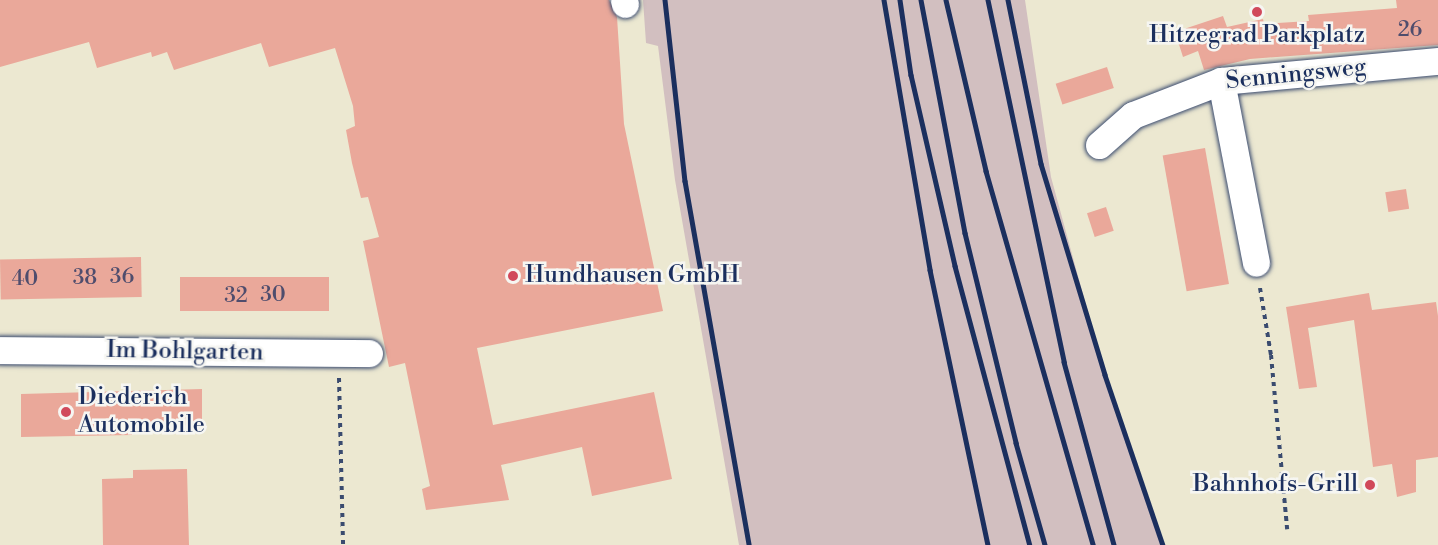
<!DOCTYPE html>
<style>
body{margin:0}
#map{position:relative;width:1438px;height:545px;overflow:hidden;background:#ece8d1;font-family:"Libre Bodoni",serif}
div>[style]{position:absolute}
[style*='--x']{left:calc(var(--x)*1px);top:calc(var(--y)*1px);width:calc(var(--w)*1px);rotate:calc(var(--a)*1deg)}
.industrial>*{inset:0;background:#d2bfc0}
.building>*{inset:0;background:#eaa89a;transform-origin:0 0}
.path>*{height:4px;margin-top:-2px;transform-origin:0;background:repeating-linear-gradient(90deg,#3a4b6f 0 4.5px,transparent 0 9px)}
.roads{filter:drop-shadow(0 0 2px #3a4b6f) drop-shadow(0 0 2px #3a4b6f)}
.minor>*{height:27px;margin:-13.5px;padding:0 13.5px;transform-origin:13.5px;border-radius:13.5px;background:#fff}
.rail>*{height:4.5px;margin:-2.25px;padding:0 2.25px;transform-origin:2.25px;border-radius:2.25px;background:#1b2f5e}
.dots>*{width:16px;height:16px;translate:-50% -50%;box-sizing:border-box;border:3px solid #f6f6f2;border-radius:50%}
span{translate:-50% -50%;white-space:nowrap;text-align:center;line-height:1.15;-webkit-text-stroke:5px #f6f6f2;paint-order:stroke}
.number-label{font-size:21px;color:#4f4d6d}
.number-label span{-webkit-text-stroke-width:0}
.poi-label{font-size:24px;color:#1b2f5e}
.left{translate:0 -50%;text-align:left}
.right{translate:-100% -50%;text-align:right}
.street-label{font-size:24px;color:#1b2f5e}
</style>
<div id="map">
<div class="industrial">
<div style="clip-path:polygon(643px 0,1025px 0,1051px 177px,1105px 375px,1162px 545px,739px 545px,675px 180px,658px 46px,646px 43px)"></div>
</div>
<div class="building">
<div style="clip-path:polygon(0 0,609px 0,617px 17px,624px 124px,663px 311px,477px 348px,493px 425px,654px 392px,672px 479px,592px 496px,582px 447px,501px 465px,509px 500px,426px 510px,422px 489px,430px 486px,405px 363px,389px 367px,363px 241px,379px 237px,368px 197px,361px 198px,352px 163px,346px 130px,355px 126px,353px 106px,335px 48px,269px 67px,261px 43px,174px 70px,167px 52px,152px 57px,151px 52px,97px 68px,89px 42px,0 67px)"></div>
<div style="clip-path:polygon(1396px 0,1438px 0,1438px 45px,1250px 59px,1204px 70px,1198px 51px,1183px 57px,1175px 32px,1223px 16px,1227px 27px,1263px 19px,1264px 24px,1309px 21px,1308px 15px,1397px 8px)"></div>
<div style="left:1107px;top:67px;width:22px;height:54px;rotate:72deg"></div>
<div style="left:1205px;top:148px;width:138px;height:43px;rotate:80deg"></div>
<div style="left:1406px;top:189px;width:20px;height:21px;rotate:81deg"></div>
<div style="left:1106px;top:207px;width:25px;height:20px;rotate:72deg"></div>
<div style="left:141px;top:257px;width:40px;height:141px;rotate:89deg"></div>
<div style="left:329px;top:277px;width:34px;height:149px;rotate:90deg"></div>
<div style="clip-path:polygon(1369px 293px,1372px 310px,1436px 302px,1438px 316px,1438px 457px,1416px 460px,1416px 492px,1397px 497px,1392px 464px,1373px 467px,1354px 320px,1308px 328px,1317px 387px,1299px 389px,1286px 307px)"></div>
<div style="clip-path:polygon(202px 389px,202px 425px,132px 426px,132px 435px,21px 437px,21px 394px)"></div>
<div style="clip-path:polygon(187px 469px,189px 545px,103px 545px,102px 479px,133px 478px,133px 470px)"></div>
</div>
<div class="path">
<div style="--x:1260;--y:288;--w:68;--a:80.7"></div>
<div style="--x:1271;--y:355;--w:175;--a:84.7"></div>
<div style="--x:339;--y:378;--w:167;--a:88.6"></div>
</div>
<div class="roads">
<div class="minor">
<div style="--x:624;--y:0;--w:4;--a:76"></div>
<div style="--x:1221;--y:81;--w:185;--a:79.1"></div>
<div style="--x:1099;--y:145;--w:45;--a:-41.4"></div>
<div style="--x:1133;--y:115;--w:94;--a:-21.1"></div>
<div style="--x:1221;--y:81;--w:218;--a:-5.3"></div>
<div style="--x:0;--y:350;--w:369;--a:0.5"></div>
</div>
</div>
<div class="rail">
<div style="--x:665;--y:0;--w:182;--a:83.7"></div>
<div style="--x:685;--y:181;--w:370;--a:80"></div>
<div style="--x:884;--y:0;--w:274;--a:80.3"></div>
<div style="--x:930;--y:270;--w:281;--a:78.1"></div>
<div style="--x:900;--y:0;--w:76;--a:81.7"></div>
<div style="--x:911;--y:75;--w:196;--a:77"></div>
<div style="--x:955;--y:266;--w:289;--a:75"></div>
<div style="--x:921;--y:0;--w:237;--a:79.3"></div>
<div style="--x:965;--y:233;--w:216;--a:76.3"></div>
<div style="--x:1016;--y:443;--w:106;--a:74.1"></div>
<div style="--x:946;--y:0;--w:176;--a:76.8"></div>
<div style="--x:986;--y:171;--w:389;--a:74"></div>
<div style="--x:988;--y:0;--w:370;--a:78.1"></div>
<div style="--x:1064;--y:362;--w:190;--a:74.7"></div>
<div style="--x:1008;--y:0;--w:167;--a:78.6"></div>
<div style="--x:1041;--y:164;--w:220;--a:73.1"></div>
<div style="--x:1105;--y:375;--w:180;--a:71.2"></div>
</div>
<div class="dots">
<div style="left:1257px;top:12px;background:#d1495b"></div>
<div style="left:513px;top:276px;background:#d1495b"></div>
<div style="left:66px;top:412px;background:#d1495b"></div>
<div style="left:1370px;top:485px;background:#d1495b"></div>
</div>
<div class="number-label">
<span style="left:1410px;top:30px">26</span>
<span style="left:122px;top:277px">36</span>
<span style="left:85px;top:278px">38</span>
<span style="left:25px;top:279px">40</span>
<span style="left:273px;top:295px">30</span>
<span style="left:236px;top:296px">32</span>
</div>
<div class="poi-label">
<span style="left:1257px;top:36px">Hitzegrad Parkplatz</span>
<span class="left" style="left:525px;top:276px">Hundhausen GmbH</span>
<span class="left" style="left:78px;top:412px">Diederich<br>Automobile</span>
<span class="right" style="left:1358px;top:485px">Bahnhofs-Grill</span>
</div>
<div class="street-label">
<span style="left:1296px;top:75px;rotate:-6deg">Senningsweg</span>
<span style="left:185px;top:352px;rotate:1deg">Im Bohlgarten</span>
</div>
</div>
